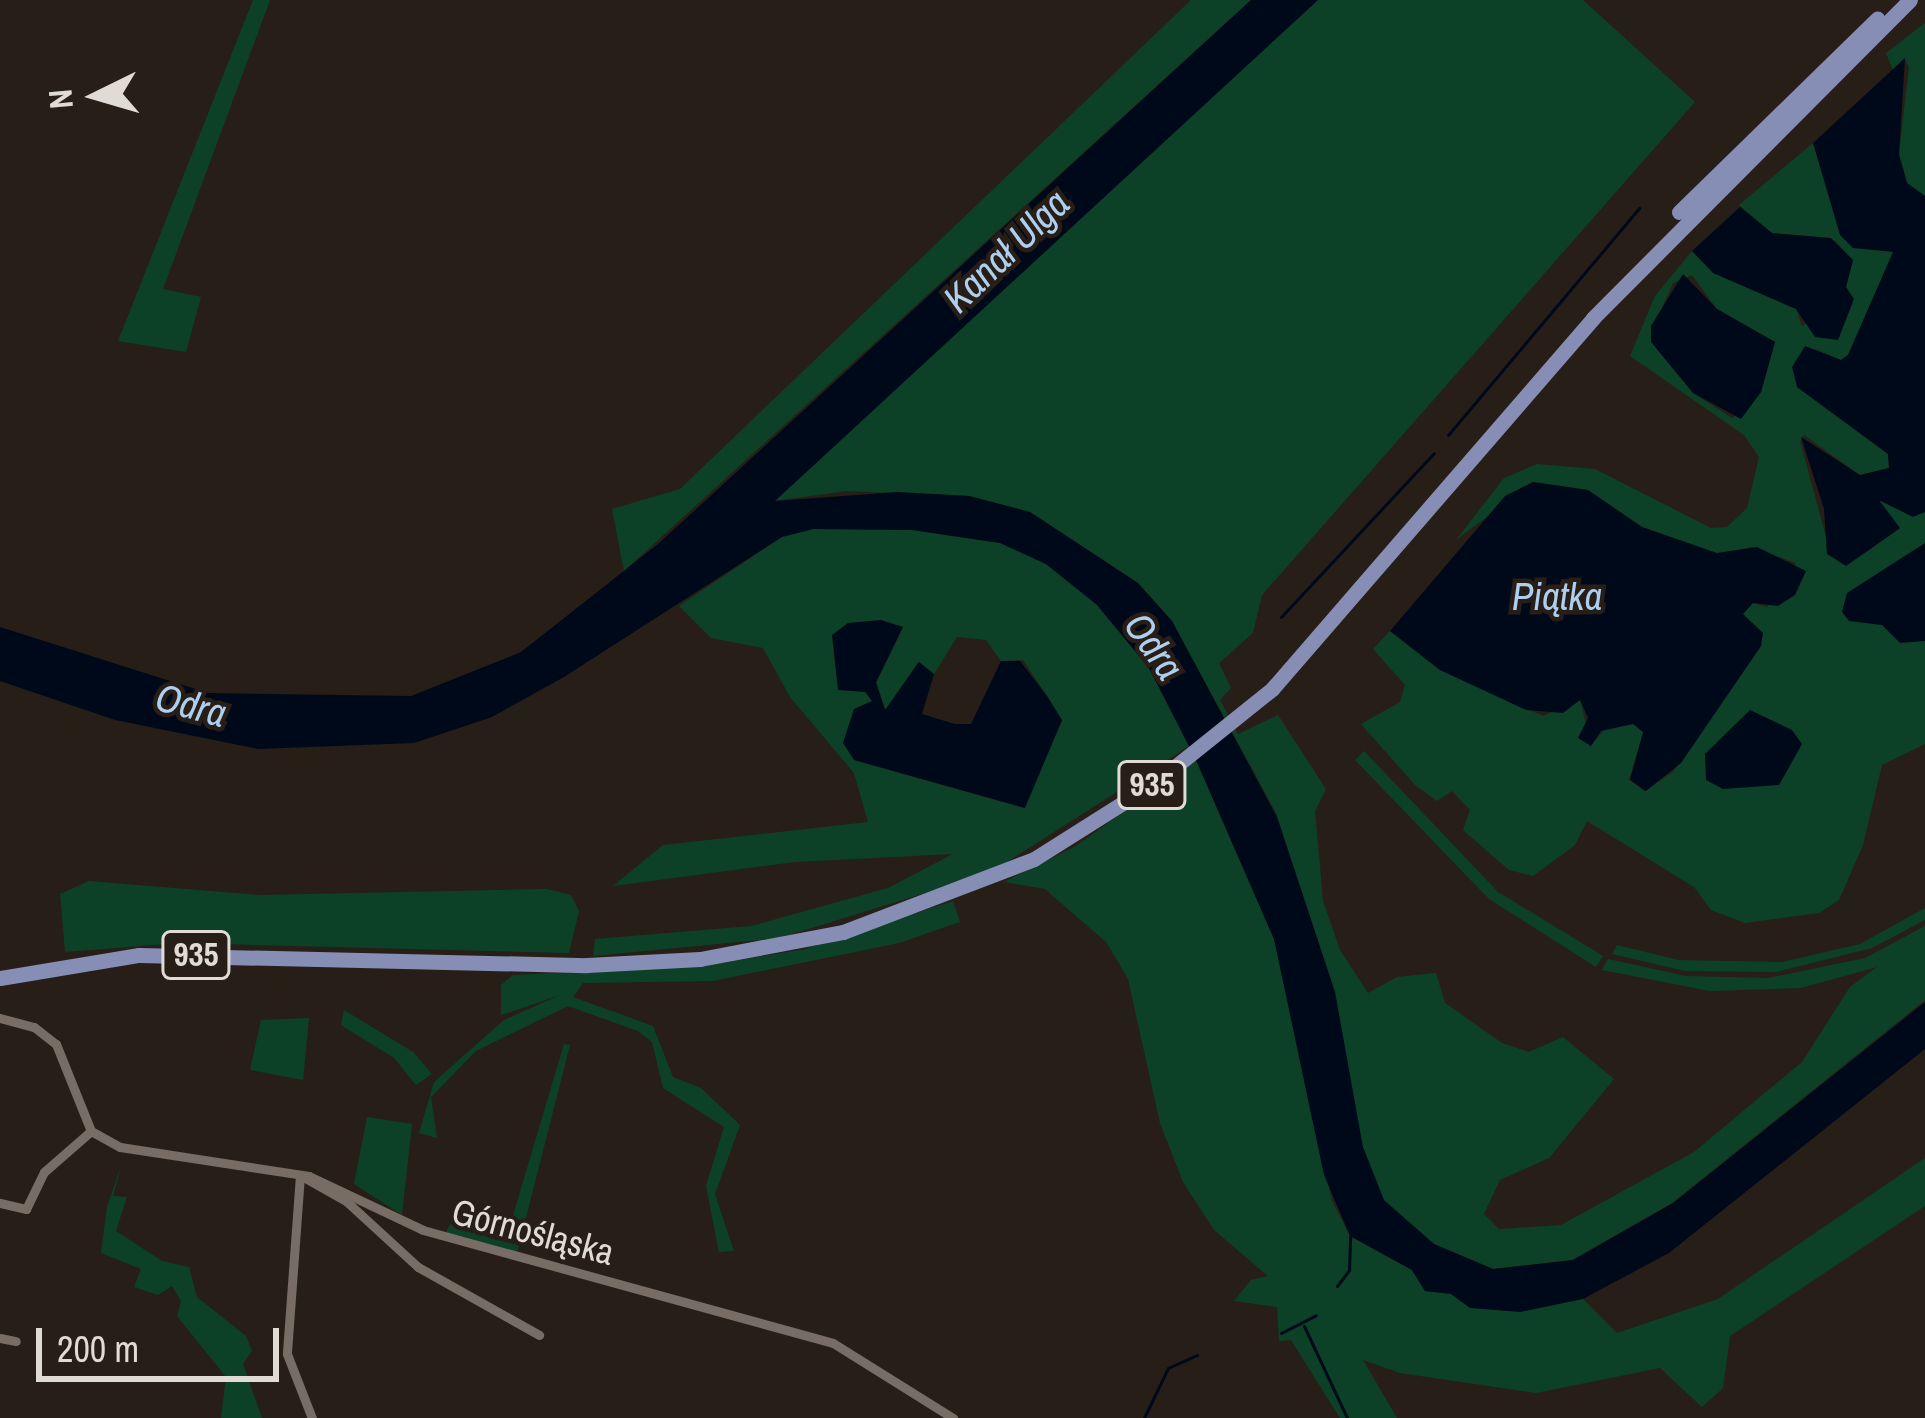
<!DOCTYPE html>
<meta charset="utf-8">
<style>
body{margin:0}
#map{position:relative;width:1925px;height:1418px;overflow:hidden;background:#271f17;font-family:"Archivo Narrow",sans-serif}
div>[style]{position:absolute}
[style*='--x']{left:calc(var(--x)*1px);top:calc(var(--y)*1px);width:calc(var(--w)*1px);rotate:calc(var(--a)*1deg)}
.green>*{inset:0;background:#0c4128}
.water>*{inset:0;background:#00091a}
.stream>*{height:3px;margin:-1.5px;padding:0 1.5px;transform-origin:1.5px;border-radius:1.5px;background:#00091a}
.minor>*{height:9px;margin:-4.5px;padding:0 4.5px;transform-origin:4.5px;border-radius:4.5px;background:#786d64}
.primary>*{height:15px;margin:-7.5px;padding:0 7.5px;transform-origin:7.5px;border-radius:7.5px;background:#878eb6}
span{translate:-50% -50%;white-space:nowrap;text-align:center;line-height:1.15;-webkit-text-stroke:9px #271f17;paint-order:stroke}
.shield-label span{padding:3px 9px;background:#271f17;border:3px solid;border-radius:9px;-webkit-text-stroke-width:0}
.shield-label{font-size:33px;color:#e1dbd6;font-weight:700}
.street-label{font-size:36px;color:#e1dbd6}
.water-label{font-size:39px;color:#afcff0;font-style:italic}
.north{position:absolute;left:36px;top:36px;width:120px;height:120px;-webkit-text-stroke:9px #271f17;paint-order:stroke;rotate:265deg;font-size:33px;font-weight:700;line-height:48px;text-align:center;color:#e1dbd6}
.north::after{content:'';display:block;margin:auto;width:42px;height:54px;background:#e1dbd6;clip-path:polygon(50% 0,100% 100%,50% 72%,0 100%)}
.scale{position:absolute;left:36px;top:1328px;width:243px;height:54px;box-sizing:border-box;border:6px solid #e1dbd6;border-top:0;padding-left:15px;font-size:36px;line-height:42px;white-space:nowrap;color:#e1dbd6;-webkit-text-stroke:9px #271f17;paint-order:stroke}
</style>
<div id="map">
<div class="green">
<div style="clip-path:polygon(253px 0,270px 0,163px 289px,201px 297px,186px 352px,118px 341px)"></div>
<div style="clip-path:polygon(1191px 0,1251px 0,624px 571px,612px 509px,680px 489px)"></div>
<div style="clip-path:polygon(1318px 0,1583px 0,1695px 102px,1262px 595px,1253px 633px,1219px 663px,1231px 688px,1220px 700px,1238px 734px,1278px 715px,1326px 789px,1315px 811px,1323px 901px,1340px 950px,1368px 993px,1397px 977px,1436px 973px,1445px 1003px,1502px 1043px,1529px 1052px,1563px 1037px,1614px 1079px,1549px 1158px,1500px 1180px,1484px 1214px,1499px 1229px,1561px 1225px,1694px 1152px,1802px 1062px,1850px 987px,1877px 967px,1801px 988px,1710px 991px,1602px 970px,1608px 959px,1686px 976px,1768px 978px,1865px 958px,1925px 926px,1925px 1000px,1672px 1203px,1572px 1260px,1493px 1269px,1434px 1244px,1383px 1200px,1362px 1145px,1331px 981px,1276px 813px,1172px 621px,1138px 583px,1030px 512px,969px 496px,847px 491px,773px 501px)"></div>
<div style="clip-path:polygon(1925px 23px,1925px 196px,1907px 183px,1899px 154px,1909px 67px,1905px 59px,1893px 70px,1886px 53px)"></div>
<div style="clip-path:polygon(evenodd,1813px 143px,1836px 217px,1860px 248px,1894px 251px,1848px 355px,1841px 360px,1815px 349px,1797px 387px,1888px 454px,1889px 468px,1860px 475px,1804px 435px,1800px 441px,1828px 544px,1865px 553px,1899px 529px,1878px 500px,1913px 516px,1925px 512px,1925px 744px,1882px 765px,1863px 845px,1839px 900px,1819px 913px,1745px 923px,1711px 910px,1694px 887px,1587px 821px,1575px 845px,1533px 876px,1509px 870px,1463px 830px,1470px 810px,1452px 791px,1437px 801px,1415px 785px,1361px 724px,1400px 702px,1405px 685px,1373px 649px,1390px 631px,1440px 670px,1543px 716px,1580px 699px,1591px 745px,1606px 728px,1633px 724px,1644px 732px,1629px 779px,1644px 791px,1673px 772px,1761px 646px,1743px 614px,1753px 603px,1767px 607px,1796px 563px,1752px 547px,1717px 554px,1642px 527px,1588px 490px,1533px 482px,1456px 540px,1504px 478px,1537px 464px,1595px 469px,1711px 528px,1727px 527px,1747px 508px,1759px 457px,1744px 435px,1630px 356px,1655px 296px,1692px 251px,1725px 278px,1796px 309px,1802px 326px,1846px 287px,1853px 260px,1835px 241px,1772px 233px,1739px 205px,1813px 143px,1692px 275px,1717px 309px,1775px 342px,1761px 392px,1732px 418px,1693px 393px,1656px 321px,1673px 283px,1692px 275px)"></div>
<div style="clip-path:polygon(evenodd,813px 529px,912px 530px,1000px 543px,1046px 564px,1097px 605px,1149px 668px,1189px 746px,1007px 862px,945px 887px,779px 938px,593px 956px,595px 939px,751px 926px,888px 888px,953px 854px,795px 862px,613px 886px,663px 845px,868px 822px,854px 773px,790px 697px,763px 648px,711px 638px,679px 606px,782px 537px,813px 529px,903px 628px,876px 683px,886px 711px,918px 662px,934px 674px,957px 637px,986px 640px,1001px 661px,1023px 660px,1047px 696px,1062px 721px,1024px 808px,854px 760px,873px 701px,866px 692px,903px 628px)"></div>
<div style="clip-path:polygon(1364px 751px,1498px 892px,1603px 956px,1596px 967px,1489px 899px,1355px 760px)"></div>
<div style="clip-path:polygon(1196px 760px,1274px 939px,1332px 1201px,1350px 1236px,1412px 1270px,1425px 1291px,1451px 1294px,1470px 1307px,1583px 1299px,1617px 1333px,1718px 1299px,1925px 1158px,1925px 1206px,1730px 1336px,1723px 1388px,1702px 1407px,1660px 1368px,1536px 1393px,1400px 1373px,1363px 1360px,1397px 1418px,1340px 1418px,1291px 1340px,1279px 1341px,1277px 1307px,1234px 1301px,1251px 1280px,1268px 1276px,1214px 1230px,1183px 1182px,1160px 1123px,1128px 979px,1107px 943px,1045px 889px,1004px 882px,1076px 846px)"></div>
<div style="clip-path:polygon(89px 881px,260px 895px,547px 889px,571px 895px,579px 911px,569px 953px,180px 943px,65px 952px,60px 894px)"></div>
<div style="clip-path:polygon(953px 901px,960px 922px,899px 943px,713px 981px,583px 983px,573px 997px,653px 1026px,673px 1077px,701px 1088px,740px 1125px,715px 1194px,734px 1251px,719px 1252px,706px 1186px,724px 1127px,663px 1088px,652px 1042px,638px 1031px,568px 1006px,476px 1051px,431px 1097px,437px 1138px,419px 1133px,434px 1082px,504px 1020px,560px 995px,501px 1015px,501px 985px,513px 975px,704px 966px,805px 949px)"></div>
<div style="clip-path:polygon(1925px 908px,1925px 920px,1872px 948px,1776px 972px,1685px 971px,1612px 954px,1617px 945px,1678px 960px,1782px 962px,1860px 944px)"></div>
<div style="clip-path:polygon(344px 1010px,413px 1052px,432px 1074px,416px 1085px,394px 1058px,341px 1025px)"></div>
<div style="clip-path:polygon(309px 1018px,303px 1080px,250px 1070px,261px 1020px)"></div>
<div style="clip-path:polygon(564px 1044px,570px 1045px,517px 1253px,445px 1234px,454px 1217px,468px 1229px,506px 1239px)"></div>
<div style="clip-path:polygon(367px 1117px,412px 1124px,402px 1215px,354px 1184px)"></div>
<div style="clip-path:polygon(122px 1163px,113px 1196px,127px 1197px,116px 1231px,162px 1261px,189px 1267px,197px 1297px,246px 1336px,252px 1351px,243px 1364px,262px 1418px,221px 1418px,226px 1377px,177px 1316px,181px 1301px,172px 1286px,158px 1295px,134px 1287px,141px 1269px,101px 1253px,107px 1207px)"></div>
</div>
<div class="water">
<div style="clip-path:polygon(1251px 0,1318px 0,775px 501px,898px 492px,969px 496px,1030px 512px,1138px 583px,1172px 621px,1277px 817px,1335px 992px,1363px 1147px,1384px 1200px,1434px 1244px,1493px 1269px,1573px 1260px,1673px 1203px,1925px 1002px,1925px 1049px,1669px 1253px,1583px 1299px,1520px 1312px,1470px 1308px,1451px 1294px,1425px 1291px,1412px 1270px,1350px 1236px,1324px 1175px,1274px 939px,1196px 760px,1149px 668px,1097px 605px,1046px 564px,1000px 543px,912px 530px,813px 529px,782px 537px,564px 677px,492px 717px,414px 743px,258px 749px,115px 720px,0 681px,0 627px,208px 693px,411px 696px,521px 652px,658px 544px)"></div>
<div style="clip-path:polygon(1905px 58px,1899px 154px,1907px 183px,1925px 196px,1925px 512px,1913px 517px,1879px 500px,1900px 528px,1846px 566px,1827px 554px,1824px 509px,1801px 437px,1860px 475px,1889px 468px,1888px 454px,1797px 387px,1792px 367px,1805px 346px,1841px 360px,1848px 355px,1893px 252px,1853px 248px,1840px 235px,1813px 143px)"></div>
<div style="clip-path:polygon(1740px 207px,1772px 233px,1831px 238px,1853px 260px,1846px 287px,1854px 299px,1838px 340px,1815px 337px,1796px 309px,1713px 273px,1692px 251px)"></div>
<div style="clip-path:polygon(1683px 274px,1717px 309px,1775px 342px,1761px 392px,1741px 419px,1693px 393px,1651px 342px,1651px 326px)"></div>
<div style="clip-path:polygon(1533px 482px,1588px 490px,1642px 527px,1717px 553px,1757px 547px,1806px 571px,1795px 595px,1778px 606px,1753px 603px,1743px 614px,1763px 633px,1761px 646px,1681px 763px,1646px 791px,1630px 780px,1643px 732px,1633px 724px,1601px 731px,1591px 746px,1578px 738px,1588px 718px,1580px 700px,1563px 713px,1526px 710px,1440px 670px,1390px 631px,1505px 496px)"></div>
<div style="clip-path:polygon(1925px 543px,1925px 641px,1900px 643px,1882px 625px,1849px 621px,1842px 612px,1847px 593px)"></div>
<div style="clip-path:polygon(881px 620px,903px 627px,876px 682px,885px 710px,919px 662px,934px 674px,922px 714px,955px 724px,971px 724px,1001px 661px,1020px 661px,1047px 696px,1062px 720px,1025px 808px,854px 760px,843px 743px,854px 709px,872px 701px,865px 692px,838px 690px,832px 635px,848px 623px)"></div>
<div style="clip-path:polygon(1750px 710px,1792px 730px,1802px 744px,1779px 785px,1723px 789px,1706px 780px,1705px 754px)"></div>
</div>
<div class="stream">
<div style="--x:1448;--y:435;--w:297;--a:-49.9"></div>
<div style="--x:1281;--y:617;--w:224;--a:-47"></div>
<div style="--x:1337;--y:1286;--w:20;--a:-53"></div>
<div style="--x:1349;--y:1270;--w:34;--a:-88"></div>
<div style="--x:1304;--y:1326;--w:102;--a:64.9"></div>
<div style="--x:1281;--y:1333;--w:39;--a:-27"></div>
<div style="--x:1144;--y:1418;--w:55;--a:-64.4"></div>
<div style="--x:1168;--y:1368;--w:32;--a:-24"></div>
</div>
<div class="minor">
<div style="--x:0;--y:1018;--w:35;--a:15"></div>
<div style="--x:34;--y:1027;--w:28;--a:38"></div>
<div style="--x:56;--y:1044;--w:94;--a:68.1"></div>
<div style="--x:91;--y:1131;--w:33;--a:29"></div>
<div style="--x:120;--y:1147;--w:191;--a:8.7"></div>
<div style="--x:309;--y:1176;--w:126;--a:25.3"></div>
<div style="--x:423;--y:1230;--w:425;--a:15.4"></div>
<div style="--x:833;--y:1343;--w:142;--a:32"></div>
<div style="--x:300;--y:1175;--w:53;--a:29.5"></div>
<div style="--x:346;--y:1201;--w:98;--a:42.5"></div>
<div style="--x:418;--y:1267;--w:139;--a:29.3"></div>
<div style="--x:300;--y:1175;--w:179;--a:94.2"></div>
<div style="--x:287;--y:1354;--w:69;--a:68.7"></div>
<div style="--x:0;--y:1203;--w:27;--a:13"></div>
<div style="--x:26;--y:1209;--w:41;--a:-64.1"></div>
<div style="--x:44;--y:1172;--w:62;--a:-41.1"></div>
<div style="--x:0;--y:1338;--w:16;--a:11"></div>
</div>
<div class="primary">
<div style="--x:1679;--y:212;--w:277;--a:-44.3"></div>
<div style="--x:0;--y:978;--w:141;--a:-9.4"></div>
<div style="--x:139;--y:955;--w:448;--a:1.3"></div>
<div style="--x:587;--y:965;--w:113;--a:-3"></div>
<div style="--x:700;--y:959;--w:146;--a:-10.7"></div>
<div style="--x:843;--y:932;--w:204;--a:-20.9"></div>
<div style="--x:1034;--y:859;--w:144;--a:-32.3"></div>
<div style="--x:1156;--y:782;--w:149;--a:-38.7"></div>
<div style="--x:1272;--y:689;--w:491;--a:-49.1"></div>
<div style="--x:1593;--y:318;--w:449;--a:-45.1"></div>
</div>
<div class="shield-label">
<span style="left:1152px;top:785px">935</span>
<span style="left:196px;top:955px">935</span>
</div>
<div class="street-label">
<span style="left:533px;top:1232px;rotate:15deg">Górnośląska</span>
</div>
<div class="water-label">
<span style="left:1006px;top:251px;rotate:-44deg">Kanał Ulga</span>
<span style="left:1557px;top:596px">Piątka</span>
<span style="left:1154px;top:646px;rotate:55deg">Odra</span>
<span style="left:191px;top:705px;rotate:15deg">Odra</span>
</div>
<div class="north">N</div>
<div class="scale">200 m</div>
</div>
